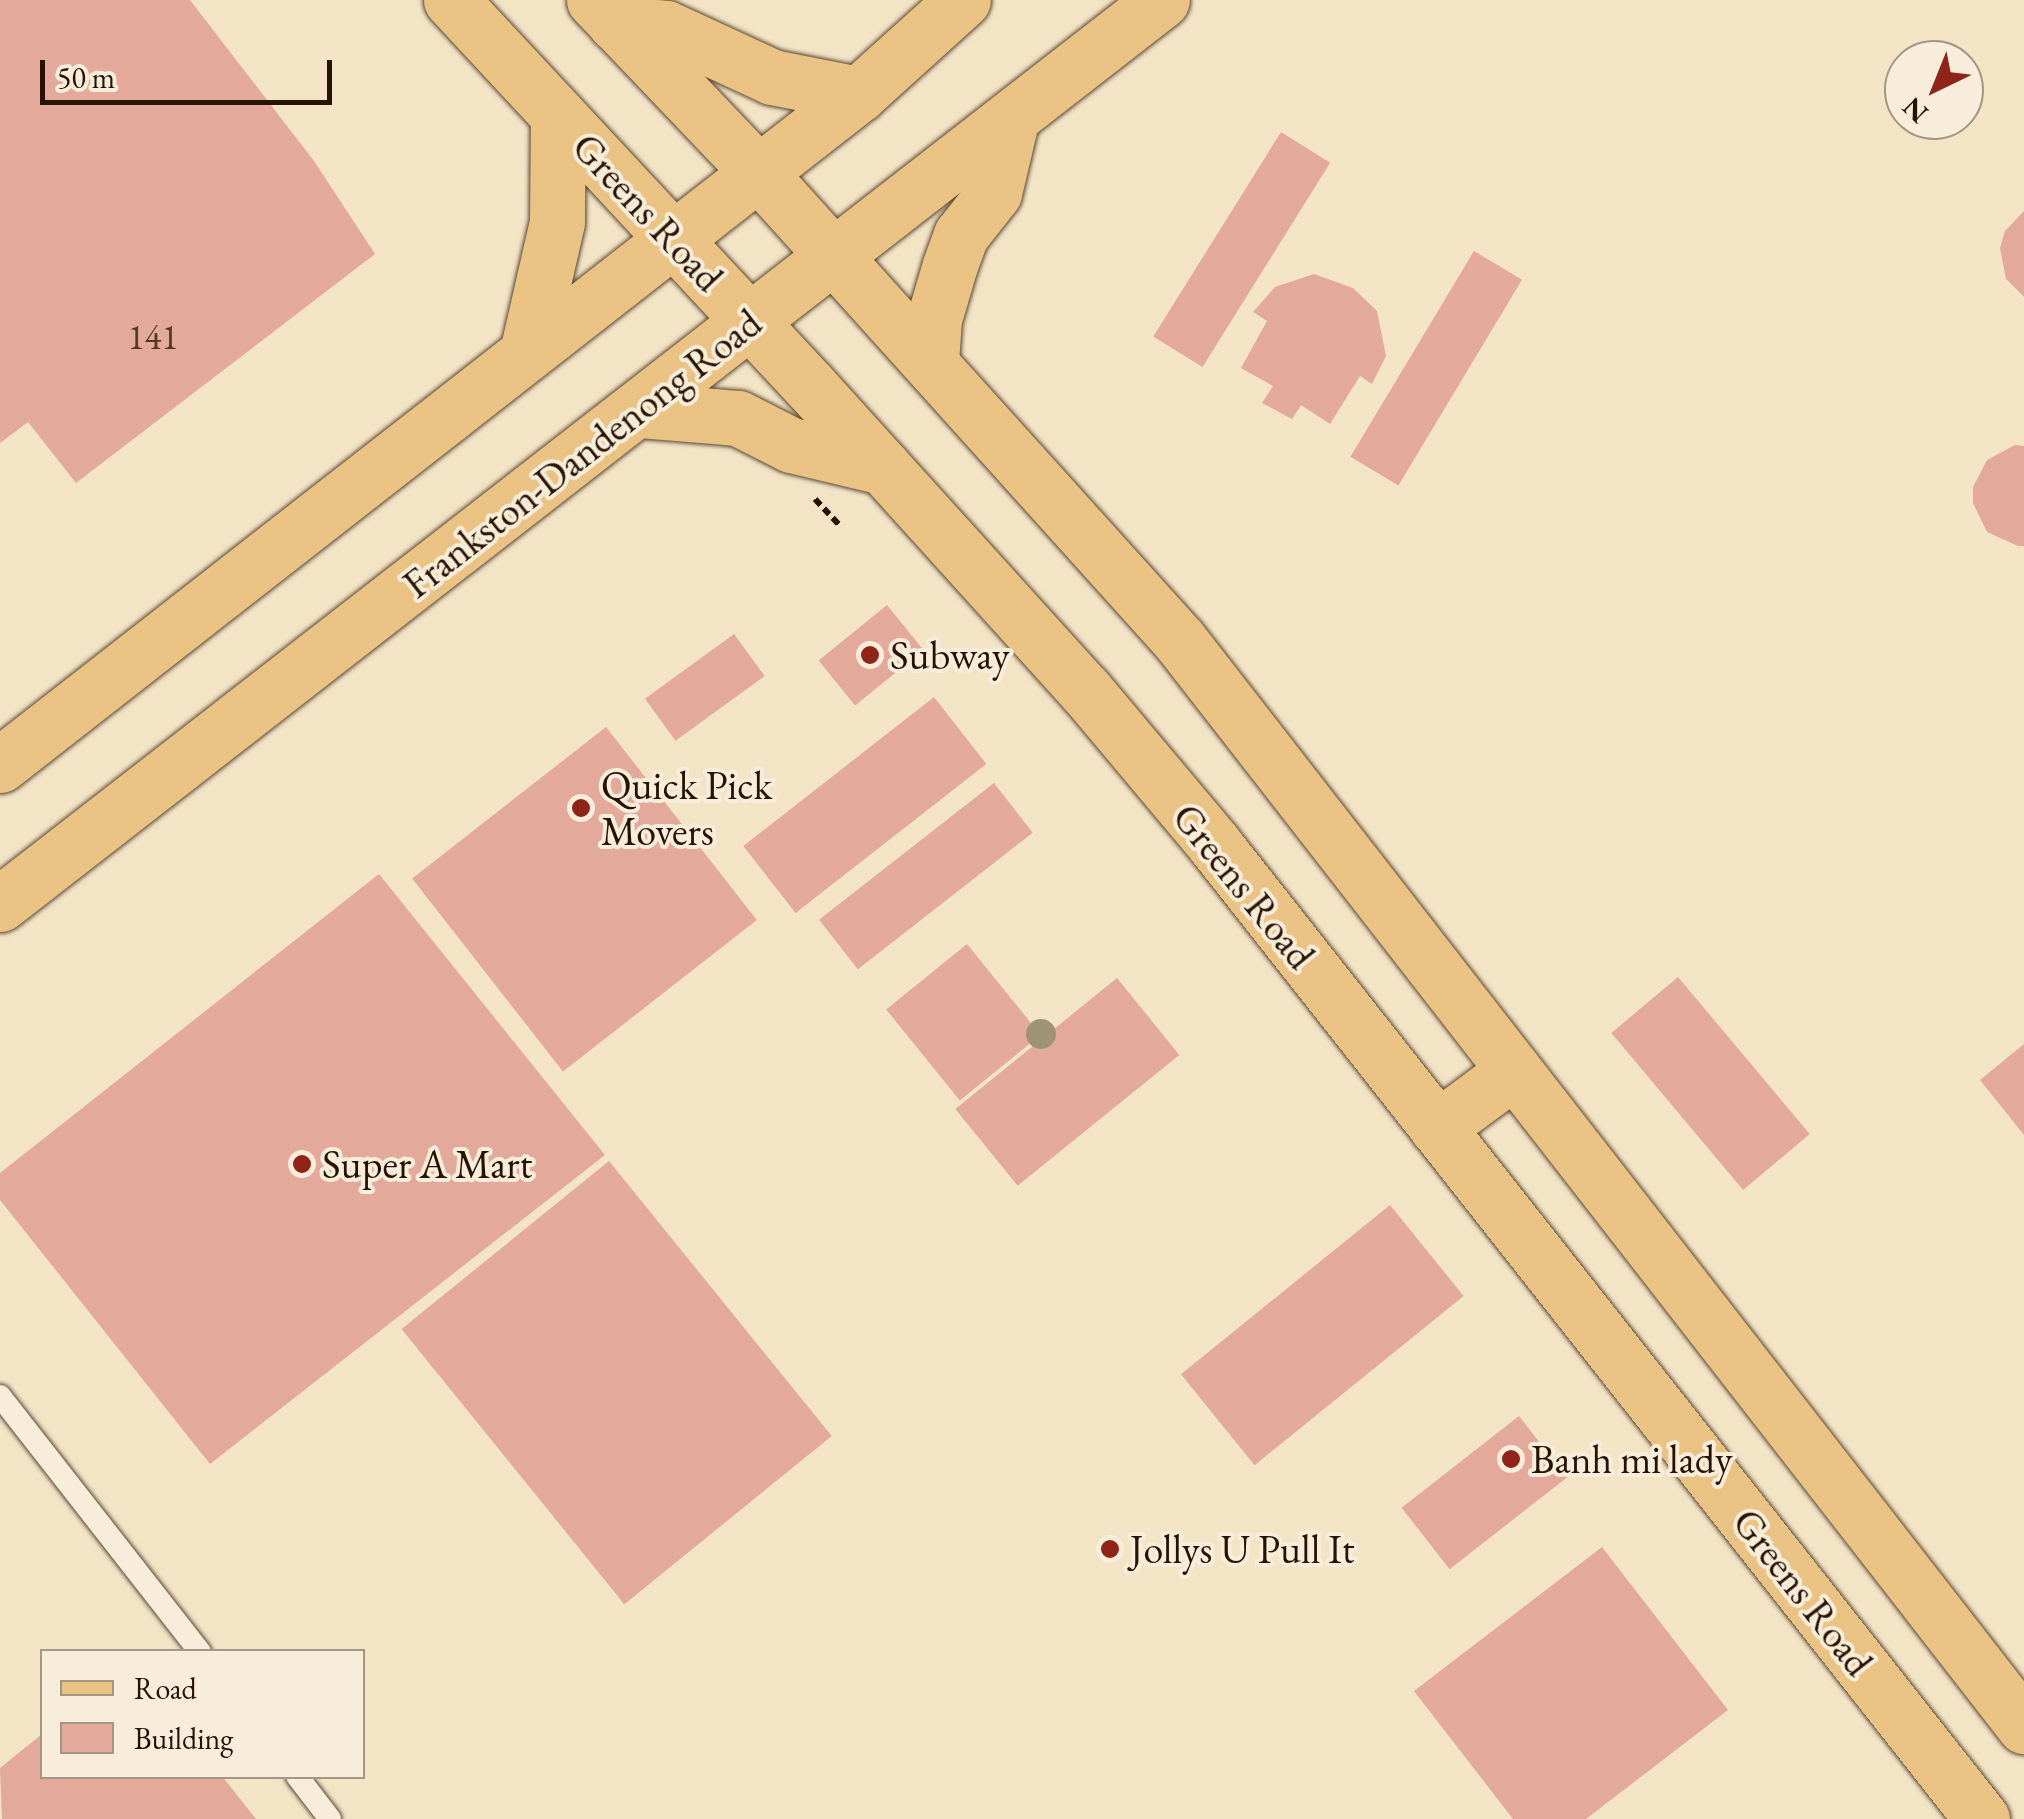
<!DOCTYPE html>
<style>
body{margin:0}
#map{position:relative;width:2024px;height:1819px;overflow:hidden;background:#f3e4c6;font-family:"EB Garamond",serif}
div>[style]{position:absolute}
[style*='--x']{left:calc(var(--x)*1px);top:calc(var(--y)*1px);width:calc(var(--w)*1px);rotate:calc(var(--a)*1deg)}
.building>*{inset:0;background:#e3a99a;transform-origin:0 0}
.path>*{height:6px;margin-top:-3px;transform-origin:0;background:repeating-linear-gradient(90deg,#261300 0 8px,transparent 0 13px)}
.roads{filter:drop-shadow(0 0 2px #594732) drop-shadow(0 0 2px #594732)}
.service>*{height:22px;margin:-11px;padding:0 11px;transform-origin:11px;border-radius:11px;background:#f7edda}
.primary>*{height:55px;margin:-27.5px;padding:0 27.5px;transform-origin:27.5px;border-radius:27.5px;background:#eac283}
.trunk>*{height:55px;margin:-27.5px;padding:0 27.5px;transform-origin:27.5px;border-radius:27.5px;background:#eac283}
.trees>*{width:30px;height:30px;margin:-15px;border-radius:50%;background:#9e9376}
.dots>*{width:28px;height:28px;translate:-50% -50%;box-sizing:border-box;border:5px solid #f7edda;border-radius:50%}
span{translate:-50% -50%;white-space:nowrap;text-align:center;line-height:1.15;-webkit-text-stroke:8px #f7edda;paint-order:stroke}
.number-label{font-size:35px;color:#553826}
.number-label span{-webkit-text-stroke-width:0}
.street-label{font-size:40px;color:#261300}
.poi-label{font-size:40px;color:#261300}
.left{translate:0 -50%;text-align:left}
.legend{position:absolute;left:40px;top:1649px;width:325px;height:130px;box-sizing:border-box;background:#f7edda;border:2px solid #a39683;margin:0;padding:12px 18px;list-style:none;font-size:30px;color:#261300}
.legend li{display:flex;align-items:center;gap:20px;height:50px}
.legend b{width:50px;border:2px solid #a39683}
.north{position:absolute;left:1884px;top:40px;width:100px;height:100px;box-sizing:border-box;background:#f7edda;border:2px solid #a39683;border-radius:50%;rotate:223deg;font-size:28px;font-weight:700;line-height:40px;text-align:center;color:#261300}
.north::after{content:'';display:block;margin:auto;width:35px;height:45px;background:#8f2418;clip-path:polygon(50% 0,100% 100%,50% 72%,0 100%)}
.scale{position:absolute;left:40px;top:60px;width:292px;height:45px;box-sizing:border-box;border:5px solid #261300;border-top:0;padding-left:12px;font-size:30px;line-height:35px;white-space:nowrap;color:#261300;-webkit-text-stroke:8px #f7edda;paint-order:stroke}
</style>
<div id="map">
<div class="building">
<div style="clip-path:polygon(0 0,190px 0,314px 161px,375px 254px,76px 483px,28px 422px,0 443px)"></div>
<div style="left:1281px;top:132px;width:58px;height:241px;rotate:32deg"></div>
<div style="clip-path:polygon(2024px 211px,2024px 297px,2006px 279px,2000px 248px,2005px 231px)"></div>
<div style="left:1474px;top:251px;width:56px;height:240px;rotate:31deg"></div>
<div style="clip-path:polygon(1314px 274px,1353px 288px,1377px 311px,1386px 356px,1372px 384px,1360px 376px,1330px 424px,1301px 405px,1292px 419px,1262px 403px,1273px 386px,1241px 368px,1267px 321px,1253px 312px,1275px 287px)"></div>
<div style="clip-path:polygon(2015px 445px,2024px 446px,2024px 546px,2018px 546px,1987px 532px,1973px 503px,1973px 487px,1987px 460px)"></div>
<div style="left:887px;top:605px;width:58px;height:88px;rotate:51deg"></div>
<div style="left:734px;top:634px;width:52px;height:110px;rotate:54deg"></div>
<div style="left:934px;top:697px;width:85px;height:242px;rotate:52deg"></div>
<div style="left:606px;top:727px;width:245px;height:246px;rotate:52deg"></div>
<div style="left:994px;top:783px;width:63px;height:222px;rotate:52deg"></div>
<div style="clip-path:polygon(379px 874px,605px 1155px,210px 1464px,0 1200px,0 1173px)"></div>
<div style="left:967px;top:944px;width:117px;height:104px;rotate:51deg"></div>
<div style="left:1678px;top:977px;width:205px;height:87px;rotate:50deg"></div>
<div style="left:1117px;top:978px;width:99px;height:208px;rotate:51deg"></div>
<div style="clip-path:polygon(2024px 1044px,2024px 1135px,1980px 1080px)"></div>
<div style="left:609px;top:1161px;width:354px;height:267px;rotate:51deg"></div>
<div style="left:1390px;top:1205px;width:117px;height:269px;rotate:51deg"></div>
<div style="left:1519px;top:1416px;width:78px;height:149px;rotate:52deg"></div>
<div style="clip-path:polygon(1602px 1547px,1728px 1710px,1586px 1819px,1513px 1819px,1414px 1691px)"></div>
<div style="clip-path:polygon(42px 1734px,42px 1776px,222px 1776px,256px 1819px,2px 1819px,0 1768px)"></div>
</div>
<div class="path">
<div style="--x:815;--y:499;--w:37;--a:47"></div>
</div>
<div class="roads">
<div class="service">
<div style="--x:0;--y:1396;--w:325;--a:52"></div>
<div style="--x:297;--y:1776;--w:54;--a:52.5"></div>
</div>
<div class="primary">
<div style="--x:451;--y:0;--w:527;--a:47.08"></div>
<div style="--x:810;--y:386;--w:410;--a:47.9"></div>
<div style="--x:1085;--y:690;--w:201;--a:50"></div>
<div style="--x:1214;--y:844;--w:1241;--a:51.77"></div>
<div style="--x:594;--y:0;--w:236;--a:46.4"></div>
<div style="--x:757;--y:171;--w:632;--a:48.01"></div>
<div style="--x:1180;--y:641;--w:1375;--a:52.12"></div>
<div style="--x:615;--y:23;--w:51;--a:5.6"></div>
<div style="--x:666;--y:28;--w:117;--a:24.8"></div>
<div style="--x:772;--y:77;--w:89;--a:11.1"></div>
<div style="--x:527;--y:353;--w:134;--a:-77.1"></div>
<div style="--x:557;--y:222;--w:107;--a:-89.5"></div>
<div style="--x:931;--y:362;--w:43;--a:-86"></div>
<div style="--x:934;--y:319;--w:56;--a:-73.5"></div>
<div style="--x:950;--y:265;--w:32;--a:-70"></div>
<div style="--x:961;--y:235;--w:53;--a:-51.8"></div>
<div style="--x:994;--y:193;--w:74;--a:-76.7"></div>
<div style="--x:640;--y:410;--w:98;--a:4.7"></div>
<div style="--x:738;--y:418;--w:59;--a:27"></div>
<div style="--x:791;--y:445;--w:95;--a:13.4"></div>
<div style="--x:1437;--y:1128;--w:96;--a:-36.5"></div>
</div>
<div class="trunk">
<div style="--x:0;--y:765;--w:1090;--a:-37.99"></div>
<div style="--x:859;--y:94;--w:140;--a:-42.1"></div>
<div style="--x:0;--y:904;--w:1472;--a:-37.88"></div>
</div>
</div>
<div class="trees">
<div style="left:1041px;top:1034px"></div>
</div>
<div class="dots">
<div style="left:870px;top:655px;background:#8f2418"></div>
<div style="left:581px;top:808px;background:#8f2418"></div>
<div style="left:302px;top:1164px;background:#8f2418"></div>
<div style="left:1511px;top:1459px;background:#8f2418"></div>
<div style="left:1110px;top:1549px;background:#8f2418"></div>
</div>
<div class="number-label">
<span style="left:153px;top:337px">141</span>
</div>
<div class="street-label">
<span style="left:648px;top:212px;rotate:47deg">Greens Road</span>
<span style="left:582px;top:453px;rotate:-38deg">Frankston-Dandenong Road</span>
<span style="left:1244px;top:886px;rotate:51deg">Greens Road</span>
<span style="left:1803px;top:1592px;rotate:52deg">Greens Road</span>
</div>
<div class="poi-label">
<span class="left" style="left:890px;top:655px">Subway</span>
<span class="left" style="left:601px;top:808px">Quick Pick<br>Movers</span>
<span class="left" style="left:322px;top:1164px">Super A Mart</span>
<span class="left" style="left:1531px;top:1459px">Banh mi lady</span>
<span class="left" style="left:1130px;top:1549px">Jollys U Pull It</span>
</div>
<ul class="legend">
<li><b style="height:12px;background:#eac283"></b>Road</li>
<li><b style="height:28px;background:#e3a99a"></b>Building</li>
</ul>
<div class="north">N</div>
<div class="scale">50 m</div>
</div>
